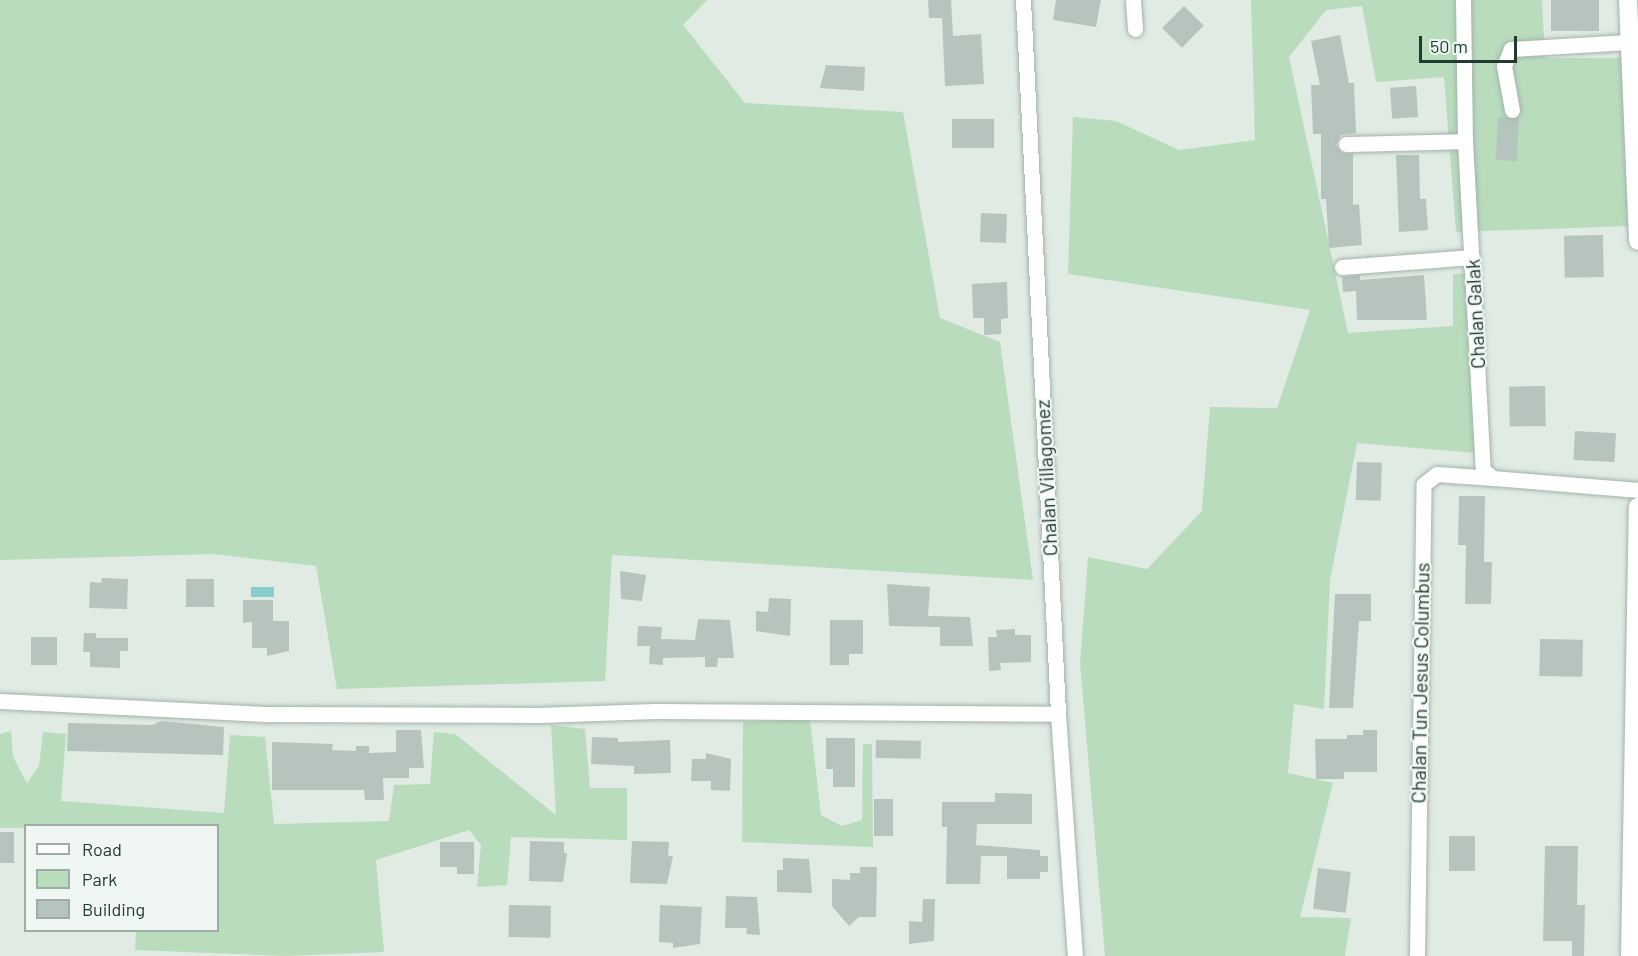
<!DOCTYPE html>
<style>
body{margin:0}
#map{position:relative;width:1638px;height:956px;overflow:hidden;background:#e0ebe4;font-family:Barlow,sans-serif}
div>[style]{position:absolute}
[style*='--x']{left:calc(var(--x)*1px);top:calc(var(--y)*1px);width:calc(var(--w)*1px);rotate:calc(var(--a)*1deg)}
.green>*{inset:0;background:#b9dcbd}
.water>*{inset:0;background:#88ced0;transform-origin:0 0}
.building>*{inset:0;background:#b5c5bd;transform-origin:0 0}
.roads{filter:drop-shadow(0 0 2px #a3b3aa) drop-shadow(0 0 2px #a3b3aa)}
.minor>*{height:15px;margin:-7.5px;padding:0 7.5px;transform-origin:7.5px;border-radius:7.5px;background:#fff}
.secondary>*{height:18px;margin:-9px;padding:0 9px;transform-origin:9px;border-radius:9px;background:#fff}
span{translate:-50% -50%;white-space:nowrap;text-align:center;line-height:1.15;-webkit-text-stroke:4.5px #f0f7f3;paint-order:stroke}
.street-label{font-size:20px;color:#213b30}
.legend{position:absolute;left:24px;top:824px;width:195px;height:108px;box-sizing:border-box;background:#f0f7f3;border:2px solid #9daca5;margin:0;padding:8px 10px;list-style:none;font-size:18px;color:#213b30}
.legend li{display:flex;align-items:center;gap:12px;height:30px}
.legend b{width:30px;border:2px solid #9daca5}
.scale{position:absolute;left:1419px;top:36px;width:98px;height:27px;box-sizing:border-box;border:3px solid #213b30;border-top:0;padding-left:8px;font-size:18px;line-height:21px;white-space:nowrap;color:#213b30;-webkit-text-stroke:4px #f0f7f3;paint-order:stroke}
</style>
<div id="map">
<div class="green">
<div style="clip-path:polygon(0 0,707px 0,683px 25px,745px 103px,903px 112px,940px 318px,1000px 342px,1033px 580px,612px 555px,605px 681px,337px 689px,316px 566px,214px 554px,0 560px)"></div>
<div style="clip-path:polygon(1251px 0,1542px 0,1545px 58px,1621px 58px,1628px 226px,1456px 232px,1444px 77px,1376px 82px,1362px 6px,1326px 10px,1289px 57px,1348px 333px,1453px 326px,1453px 274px,1470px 273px,1475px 453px,1357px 443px,1330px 580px,1324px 709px,1294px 704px,1288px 773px,1333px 783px,1300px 917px,1351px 918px,1345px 956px,1105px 956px,1080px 663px,1088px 557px,1147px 569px,1202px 511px,1210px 407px,1277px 408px,1310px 310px,1068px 274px,1073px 117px,1116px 121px,1179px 150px,1255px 140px)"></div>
<div style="clip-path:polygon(810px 719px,821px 815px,842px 826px,862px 820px,863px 744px,872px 744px,873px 847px,742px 842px,743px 722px)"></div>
<div style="clip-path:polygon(551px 725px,585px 729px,590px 788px,627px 788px,627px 840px,511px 837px,507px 885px,477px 887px,481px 845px,469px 830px,376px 860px,384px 952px,285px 956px,135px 950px,136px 931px,218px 930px,218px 826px,0 828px,0 734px,11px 731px,13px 757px,27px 783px,39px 766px,43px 732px,66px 734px,61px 801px,224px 813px,230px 735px,265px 737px,274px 824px,389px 821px,394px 785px,430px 784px,434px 732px,455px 734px,556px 815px)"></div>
</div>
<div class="water">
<div style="left:251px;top:587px;width:23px;height:10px"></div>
</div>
<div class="building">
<div style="clip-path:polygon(928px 0,951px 0,953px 36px,981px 34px,984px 84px,945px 86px,942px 18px,929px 18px)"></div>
<div style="clip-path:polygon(1056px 0,1101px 0,1096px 27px,1053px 20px)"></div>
<div style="left:1551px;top:0;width:48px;height:31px"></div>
<div style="left:1184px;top:6px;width:28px;height:31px;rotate:45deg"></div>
<div style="clip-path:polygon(1340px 35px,1349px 83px,1354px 83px,1356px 133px,1341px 135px,1336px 145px,1342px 153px,1353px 154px,1353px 205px,1359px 204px,1362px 245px,1329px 248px,1326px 199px,1321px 199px,1321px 134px,1313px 134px,1311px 85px,1320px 85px,1311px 41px)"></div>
<div style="clip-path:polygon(826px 65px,865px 67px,864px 91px,820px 88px)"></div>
<div style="left:1416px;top:86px;width:31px;height:26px;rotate:86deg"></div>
<div style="left:1498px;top:117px;width:21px;height:43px;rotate:3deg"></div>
<div style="left:952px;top:119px;width:42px;height:29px"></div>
<div style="clip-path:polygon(1396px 155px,1419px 155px,1420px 199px,1426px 199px,1428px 230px,1399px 232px)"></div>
<div style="left:981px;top:213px;width:26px;height:29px;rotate:2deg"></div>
<div style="left:1603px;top:235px;width:42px;height:39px;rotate:89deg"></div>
<div style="clip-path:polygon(1360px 275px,1360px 280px,1424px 275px,1427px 320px,1357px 320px,1356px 291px,1343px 292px,1342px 277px)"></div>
<div style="clip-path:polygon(1007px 282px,1008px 318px,1001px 319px,1001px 334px,984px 335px,984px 318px,973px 318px,972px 284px)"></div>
<div style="left:1545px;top:386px;width:40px;height:36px;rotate:89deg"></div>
<div style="left:1575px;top:431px;width:41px;height:29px;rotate:3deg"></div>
<div style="left:1357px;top:462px;width:25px;height:38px;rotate:2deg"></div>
<div style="clip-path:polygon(1459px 496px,1485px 496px,1484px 562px,1492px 562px,1491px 604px,1465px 604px,1466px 545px,1458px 545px)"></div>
<div style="clip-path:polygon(620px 571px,646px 575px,642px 601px,621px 599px)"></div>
<div style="clip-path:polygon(102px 578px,128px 579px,127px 609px,89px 608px,90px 582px,101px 583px)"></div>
<div style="left:186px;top:579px;width:28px;height:28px"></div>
<div style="clip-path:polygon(887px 584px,930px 587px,928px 616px,970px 617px,973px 646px,940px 646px,940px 627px,889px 626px)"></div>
<div style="clip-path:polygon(1335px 594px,1371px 594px,1371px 621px,1359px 621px,1353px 708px,1329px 708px)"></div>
<div style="clip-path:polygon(769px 598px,791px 599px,790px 636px,756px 631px,756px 611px,768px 612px)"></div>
<div style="clip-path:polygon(243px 600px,273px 600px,273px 621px,289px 621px,289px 651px,267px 656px,267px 648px,252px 648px,252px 622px,243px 623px)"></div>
<div style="clip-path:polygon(698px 619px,730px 620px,734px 658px,718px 658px,717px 667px,705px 667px,705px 657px,663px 658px,663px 665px,649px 664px,650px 646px,637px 646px,638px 626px,662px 627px,661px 639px,695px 640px)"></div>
<div style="clip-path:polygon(830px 620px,863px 620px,863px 654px,849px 654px,849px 665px,830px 665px)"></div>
<div style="clip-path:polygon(1015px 629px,1015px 635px,1031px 635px,1031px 662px,1000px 663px,1001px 670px,989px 671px,988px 637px,997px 637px,996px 630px)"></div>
<div style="clip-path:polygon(84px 633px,96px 633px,96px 638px,128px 638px,128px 651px,120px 651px,120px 668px,90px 667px,90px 652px,83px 652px)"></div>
<div style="left:31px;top:637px;width:26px;height:28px"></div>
<div style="left:1540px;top:639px;width:43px;height:37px;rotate:1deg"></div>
<div style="clip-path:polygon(161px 721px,224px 727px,223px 755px,67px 751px,68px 723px,152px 725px)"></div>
<div style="clip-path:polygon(396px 730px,421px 730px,424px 768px,409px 768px,409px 778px,383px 778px,384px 800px,365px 800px,364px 790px,272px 790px,272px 742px,333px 744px,332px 750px,356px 751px,356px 746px,369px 746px,369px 753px,396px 752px)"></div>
<div style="clip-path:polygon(1363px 730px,1377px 730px,1377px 772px,1344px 772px,1344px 779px,1316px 779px,1315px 739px,1347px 739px,1347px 735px,1363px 735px)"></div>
<div style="clip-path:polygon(592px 737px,618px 738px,618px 742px,670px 740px,671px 773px,634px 774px,634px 766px,591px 764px)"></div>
<div style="clip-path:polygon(826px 738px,855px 738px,855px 787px,833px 787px,833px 769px,826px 769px)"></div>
<div style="left:876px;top:740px;width:45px;height:18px;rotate:1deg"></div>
<div style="clip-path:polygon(706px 753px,731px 759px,730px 791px,711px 790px,711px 781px,691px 781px,692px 759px,706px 759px)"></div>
<div style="clip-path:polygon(995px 793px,1032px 794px,1032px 824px,977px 824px,976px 845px,1040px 850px,1040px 856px,1048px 856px,1048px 872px,1040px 872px,1040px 879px,1007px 879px,1007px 856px,981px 856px,980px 884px,946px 884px,947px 827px,942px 827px,942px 802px,995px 802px)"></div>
<div style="left:874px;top:799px;width:19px;height:37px"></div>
<div style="left:0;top:832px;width:14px;height:31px"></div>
<div style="left:1449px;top:836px;width:26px;height:35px"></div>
<div style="clip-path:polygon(530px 841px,564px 842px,564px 853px,567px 853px,563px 882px,529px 881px)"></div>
<div style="clip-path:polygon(632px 841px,669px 842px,668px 856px,673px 856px,667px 884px,630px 883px)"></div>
<div style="clip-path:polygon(440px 842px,474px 842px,474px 874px,457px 874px,457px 867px,440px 867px)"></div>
<div style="clip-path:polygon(1545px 846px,1578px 846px,1577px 905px,1585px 905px,1584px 956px,1572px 956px,1572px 941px,1543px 941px)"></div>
<div style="clip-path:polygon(783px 858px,809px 859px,812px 893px,777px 892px,777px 870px,783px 870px)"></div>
<div style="clip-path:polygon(860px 867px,877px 867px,876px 917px,859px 917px,849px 926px,832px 906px,832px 879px,850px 880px,850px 873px,860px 873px)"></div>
<div style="left:1318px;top:868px;width:33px;height:41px;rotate:7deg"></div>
<div style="clip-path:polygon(726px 896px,757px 897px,760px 935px,746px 934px,747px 928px,725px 928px)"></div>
<div style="clip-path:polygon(923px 899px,935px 899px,934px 941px,909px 944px,909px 921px,922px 922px)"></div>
<div style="left:509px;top:905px;width:42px;height:32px;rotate:1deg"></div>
<div style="clip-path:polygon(660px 905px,702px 907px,700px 944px,673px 948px,673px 943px,659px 942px)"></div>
</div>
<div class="roads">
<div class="minor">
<div style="--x:1023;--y:0;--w:715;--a:87.19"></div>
<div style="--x:1058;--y:714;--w:243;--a:86"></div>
<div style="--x:1133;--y:0;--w:29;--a:86"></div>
<div style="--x:1463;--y:0;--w:141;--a:89.2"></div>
<div style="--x:1465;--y:141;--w:329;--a:86.9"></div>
<div style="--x:1483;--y:470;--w:13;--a:39"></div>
<div style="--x:1493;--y:478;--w:145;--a:4.7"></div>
<div style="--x:1512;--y:110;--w:45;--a:-100.3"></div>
<div style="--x:1504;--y:66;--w:18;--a:-68"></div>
<div style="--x:1511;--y:49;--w:118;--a:-3.4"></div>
<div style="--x:1346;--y:144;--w:119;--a:-1.4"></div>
<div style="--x:1342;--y:267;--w:130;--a:-4.4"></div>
<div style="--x:0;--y:701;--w:266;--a:2.8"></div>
<div style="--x:266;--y:714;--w:272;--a:0.2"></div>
<div style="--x:538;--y:715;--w:117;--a:-2"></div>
<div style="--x:655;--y:711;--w:403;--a:0.4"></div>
<div style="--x:1417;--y:956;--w:472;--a:-89.2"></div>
<div style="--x:1424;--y:484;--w:16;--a:-38"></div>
<div style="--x:1437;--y:474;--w:56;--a:4.1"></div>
</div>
<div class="secondary">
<div style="--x:1628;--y:0;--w:241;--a:87.6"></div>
<div style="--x:1630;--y:956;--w:449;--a:-89"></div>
</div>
</div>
<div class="street-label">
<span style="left:1475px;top:314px;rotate:-93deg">Chalan Galak</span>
<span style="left:1046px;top:478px;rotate:-93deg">Chalan Villagomez</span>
<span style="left:1420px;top:683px;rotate:-89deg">Chalan Tun Jesus Columbus</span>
</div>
<ul class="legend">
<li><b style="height:8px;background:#fff"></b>Road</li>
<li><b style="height:16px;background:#b9dcbd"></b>Park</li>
<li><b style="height:16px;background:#b5c5bd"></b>Building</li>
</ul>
<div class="scale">50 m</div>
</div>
